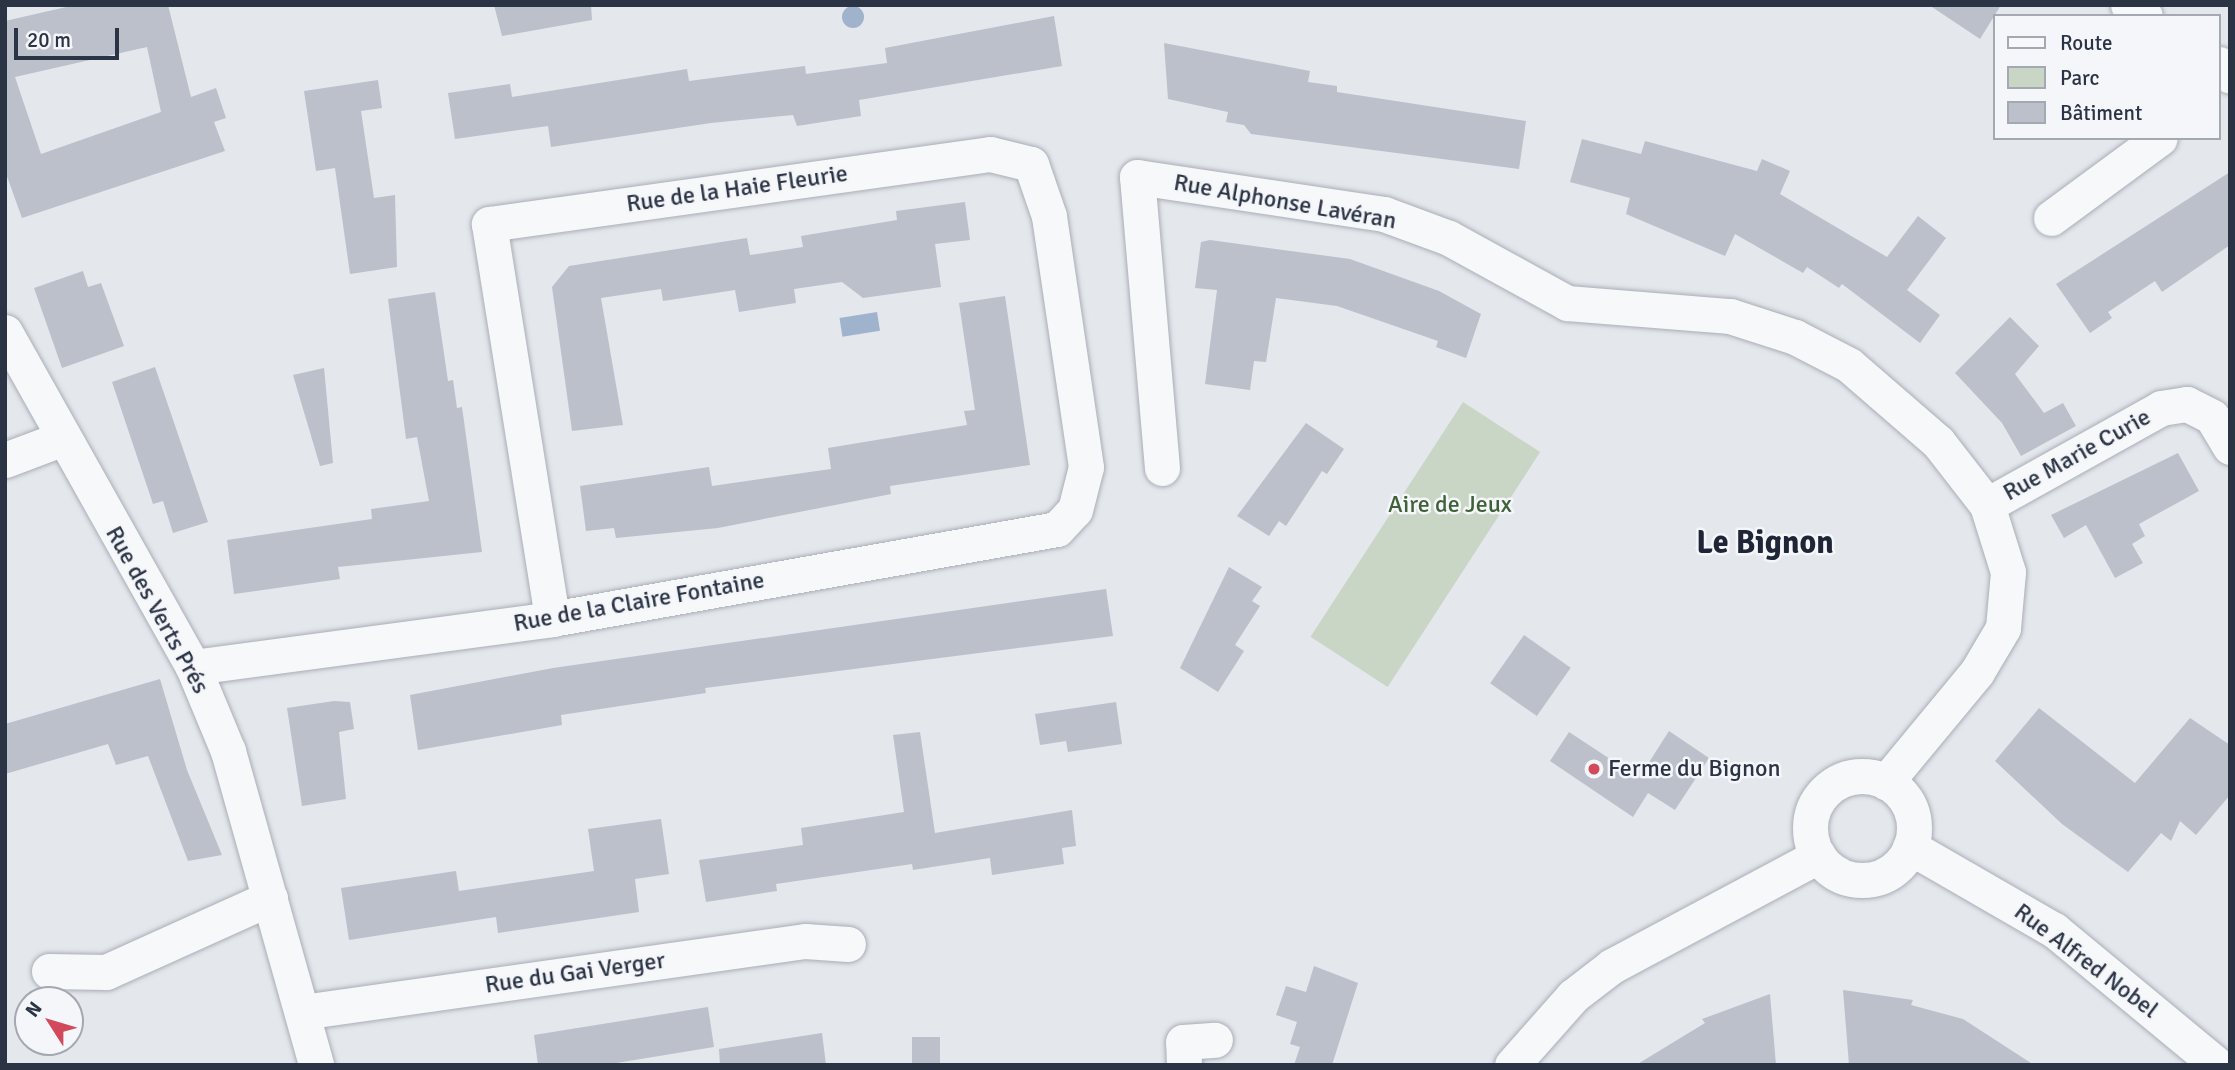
<!DOCTYPE html>
<meta charset="utf-8">
<style>
body{margin:0}
#map{position:relative;width:2235px;height:1070px;overflow:hidden;background:#e4e7ec;font-family:Signika,sans-serif}
div>[style]{position:absolute}
[style*='--x']{left:calc(var(--x)*1px);top:calc(var(--y)*1px);width:calc(var(--w)*1px);rotate:calc(var(--a)*1deg)}
.green>*{inset:0;background:#c9d6c5;transform-origin:0 0}
.water>*{inset:0;background:#9fb4cc;transform-origin:0 0}
.round{border-radius:50%}
.building>*{inset:0;background:#bbc0ca;transform-origin:0 0}
.roads{filter:drop-shadow(0 0 2px #a9aeb7) drop-shadow(0 0 2px #a9aeb7)}
.minor>*{height:35px;margin:-17.5px;padding:0 17.5px;transform-origin:17.5px;border-radius:17.5px;background:#f7f8fa}
.minor>.ring{margin:-17.5px;padding:0;box-sizing:content-box;background:none;border:35px solid #f7f8fa;border-radius:50%}
.dots>*{width:19px;height:19px;translate:-50% -50%;box-sizing:border-box;border:4px solid #f4f6f9;border-radius:50%}
span{translate:-50% -50%;white-space:nowrap;text-align:center;line-height:1.15;-webkit-text-stroke:5px #f4f6f9;paint-order:stroke}
.street-label{font-size:24px;color:#2b3445}
.park-label{font-size:24px;color:#3f6138}
.poi-label{font-size:24px;color:#2b3445}
.left{translate:0 -50%;text-align:left}
.district-label{font-size:32px;color:#1d2536;font-weight:700}
.frame{position:absolute;inset:0;border:7px solid #2b3445;pointer-events:none}
.legend{position:absolute;left:1993px;top:14px;width:228px;height:126px;box-sizing:border-box;background:#f4f6f9;border:2px solid #a4a8b1;margin:0;padding:9px 12px;list-style:none;font-size:21px;color:#2b3445}
.legend li{display:flex;align-items:center;gap:14px;height:35px}
.legend b{width:35px;border:2px solid #a4a8b1}
.north{position:absolute;left:14px;top:986px;width:70px;height:70px;box-sizing:border-box;background:#f4f6f9;border:2px solid #a4a8b1;border-radius:50%;rotate:307deg;font-size:19px;font-weight:700;line-height:28px;text-align:center;color:#2b3445}
.north::after{content:'';display:block;margin:auto;width:24px;height:32px;background:#d1495b;clip-path:polygon(50% 0,100% 100%,50% 72%,0 100%)}
.scale{position:absolute;left:14px;top:28px;width:105px;height:32px;box-sizing:border-box;border:4px solid #2b3445;border-top:0;padding-left:9px;font-size:21px;line-height:24px;white-space:nowrap;color:#2b3445;-webkit-text-stroke:5px #f4f6f9;paint-order:stroke}
</style>
<div id="map">
<div class="green">
<div style="left:1463px;top:402px;width:92px;height:280px;rotate:33deg"></div>
</div>
<div class="water">
<div class="round" style="left:842px;top:6px;width:22px;height:22px"></div>
<div style="left:877px;top:312px;width:19px;height:38px;rotate:81deg"></div>
</div>
<div class="building">
<div style="clip-path:polygon(evenodd,75px 5px,168px 5px,191px 97px,216px 88px,226px 118px,214px 122px,225px 151px,22px 218px,5px 171px,5px 21px,75px 5px,147px 47px,161px 112px,41px 154px,15px 77px,147px 47px)"></div>
<div style="clip-path:polygon(494px 5px,591px 5px,592px 20px,502px 36px)"></div>
<div style="clip-path:polygon(1929px 5px,2001px 5px,1980px 39px)"></div>
<div style="clip-path:polygon(1054px 16px,1062px 66px,859px 100px,861px 116px,797px 126px,793px 115px,711px 123px,551px 147px,548px 126px,455px 139px,448px 93px,510px 84px,512px 97px,687px 69px,689px 81px,805px 66px,806px 74px,887px 63px,885px 48px)"></div>
<div style="clip-path:polygon(1164px 43px,1310px 71px,1308px 82px,1337px 86px,1337px 92px,1526px 121px,1519px 169px,1251px 134px,1244px 125px,1226px 122px,1228px 112px,1168px 99px)"></div>
<div style="clip-path:polygon(378px 80px,382px 108px,361px 111px,374px 198px,395px 195px,397px 267px,350px 274px,335px 168px,316px 171px,304px 91px)"></div>
<div style="clip-path:polygon(1582px 139px,1641px 154px,1645px 141px,1757px 171px,1762px 159px,1790px 171px,1780px 194px,1887px 257px,1918px 216px,1946px 238px,1907px 290px,1940px 315px,1920px 343px,1842px 284px,1839px 288px,1807px 267px,1803px 273px,1735px 234px,1725px 256px,1626px 214px,1630px 198px,1570px 182px)"></div>
<div style="clip-path:polygon(2230px 172px,2230px 245px,2162px 292px,2155px 281px,2108px 312px,2112px 318px,2090px 333px,2056px 284px)"></div>
<div style="clip-path:polygon(965px 202px,970px 240px,935px 244px,941px 287px,863px 298px,842px 282px,794px 289px,796px 303px,739px 312px,735px 290px,663px 301px,661px 289px,601px 298px,623px 425px,572px 431px,552px 287px,569px 266px,747px 238px,750px 255px,803px 247px,801px 236px,897px 220px,896px 211px)"></div>
<div style="clip-path:polygon(1210px 240px,1350px 259px,1439px 291px,1481px 314px,1466px 358px,1436px 347px,1438px 341px,1337px 306px,1276px 298px,1266px 362px,1254px 361px,1250px 390px,1205px 384px,1217px 290px,1195px 288px,1201px 242px)"></div>
<div style="clip-path:polygon(83px 271px,88px 287px,101px 283px,124px 346px,62px 368px,34px 288px)"></div>
<div style="clip-path:polygon(435px 292px,448px 381px,453px 380px,457px 408px,462px 407px,482px 552px,338px 567px,340px 579px,234px 594px,227px 540px,372px 519px,371px 509px,429px 501px,417px 437px,406px 439px,388px 299px)"></div>
<div style="clip-path:polygon(1005px 296px,1030px 465px,890px 486px,891px 494px,718px 528px,616px 538px,614px 528px,586px 531px,580px 486px,709px 467px,712px 486px,831px 469px,828px 448px,967px 425px,964px 411px,975px 410px,959px 303px)"></div>
<div style="clip-path:polygon(2010px 317px,2039px 346px,2015px 374px,2044px 413px,2063px 403px,2076px 426px,2021px 456px,2002px 423px,1955px 373px)"></div>
<div style="clip-path:polygon(155px 367px,208px 522px,173px 533px,163px 501px,153px 504px,112px 382px)"></div>
<div style="clip-path:polygon(324px 368px,333px 463px,320px 466px,293px 375px)"></div>
<div style="clip-path:polygon(1306px 423px,1344px 449px,1327px 474px,1322px 471px,1286px 526px,1279px 521px,1269px 536px,1237px 516px)"></div>
<div style="clip-path:polygon(2178px 453px,2199px 491px,2139px 524px,2145px 536px,2132px 544px,2143px 563px,2115px 578px,2086px 525px,2064px 538px,2051px 515px)"></div>
<div style="clip-path:polygon(1229px 567px,1262px 587px,1252px 601px,1260px 606px,1235px 645px,1244px 651px,1218px 692px,1180px 668px)"></div>
<div style="clip-path:polygon(1106px 589px,1113px 636px,705px 688px,706px 693px,561px 715px,562px 725px,418px 750px,410px 695px,553px 668px)"></div>
<div style="left:1524px;top:635px;width:57px;height:59px;rotate:35deg"></div>
<div style="clip-path:polygon(160px 679px,187px 770px,222px 855px,188px 861px,148px 756px,116px 765px,108px 744px,5px 774px,5px 724px)"></div>
<div style="clip-path:polygon(334px 701px,350px 702px,354px 729px,339px 732px,346px 799px,302px 806px,287px 708px)"></div>
<div style="clip-path:polygon(1116px 702px,1122px 744px,1068px 752px,1066px 741px,1040px 745px,1035px 714px)"></div>
<div style="clip-path:polygon(2039px 708px,2135px 783px,2190px 718px,2230px 745px,2230px 795px,2196px 835px,2180px 821px,2171px 841px,2161px 833px,2128px 872px,2062px 824px,1995px 761px)"></div>
<div style="clip-path:polygon(1669px 731px,1709px 758px,1675px 810px,1648px 793px,1633px 817px,1550px 761px,1569px 732px,1639px 778px)"></div>
<div style="clip-path:polygon(920px 732px,935px 833px,1072px 810px,1076px 846px,1062px 848px,1064px 864px,992px 875px,990px 858px,913px 870px,912px 864px,776px 884px,777px 891px,706px 902px,699px 860px,803px 845px,801px 828px,904px 812px,893px 735px)"></div>
<div style="clip-path:polygon(661px 819px,669px 874px,635px 879px,639px 912px,498px 933px,496px 917px,349px 940px,341px 888px,456px 871px,459px 891px,594px 871px,588px 829px)"></div>
<div style="clip-path:polygon(1314px 966px,1358px 983px,1332px 1065px,1294px 1065px,1300px 1047px,1290px 1044px,1297px 1022px,1276px 1015px,1286px 986px,1306px 992px)"></div>
<div style="clip-path:polygon(1843px 990px,1913px 1000px,1911px 1005px,1963px 1019px,2034px 1065px,1849px 1065px)"></div>
<div style="clip-path:polygon(1770px 994px,1776px 1065px,1636px 1065px,1705px 1023px,1702px 1019px)"></div>
<div style="clip-path:polygon(708px 1007px,714px 1047px,604px 1065px,538px 1065px,534px 1035px)"></div>
<div style="clip-path:polygon(822px 1033px,826px 1065px,720px 1065px,719px 1049px)"></div>
<div style="left:940px;top:1037px;width:28px;height:28px;rotate:90deg"></div>
</div>
<div class="roads">
<div class="minor">
<div style="--x:2128;--y:5;--w:20;--a:33"></div>
<div style="--x:2219;--y:64;--w:16;--a:47"></div>
<div style="--x:2051;--y:218;--w:135;--a:-36.3"></div>
<div style="--x:5;--y:332;--w:384;--a:60.7"></div>
<div style="--x:193;--y:667;--w:91;--a:67.4"></div>
<div style="--x:228;--y:751;--w:326;--a:74.3"></div>
<div style="--x:5;--y:460;--w:60;--a:-20.6"></div>
<div style="--x:1162;--y:468;--w:292;--a:-94.9"></div>
<div style="--x:1137;--y:177;--w:250;--a:8.5"></div>
<div style="--x:1384;--y:214;--w:69;--a:20.3"></div>
<div style="--x:1449;--y:238;--w:135;--a:28.8"></div>
<div style="--x:1567;--y:303;--w:164;--a:4.6"></div>
<div style="--x:1730;--y:316;--w:68;--a:17.9"></div>
<div style="--x:1795;--y:337;--w:61;--a:27.4"></div>
<div style="--x:1849;--y:365;--w:118;--a:40.9"></div>
<div style="--x:1938;--y:442;--w:80;--a:52.1"></div>
<div style="--x:1987;--y:505;--w:70;--a:72.6"></div>
<div style="--x:2008;--y:572;--w:56;--a:95.1"></div>
<div style="--x:2003;--y:628;--w:51;--a:120.6"></div>
<div style="--x:1977;--y:672;--w:143;--a:129.6"></div>
<div style="--x:1987;--y:505;--w:199;--a:-29.1"></div>
<div style="--x:2161;--y:408;--w:26;--a:-9"></div>
<div style="--x:2187;--y:404;--w:28;--a:27"></div>
<div style="--x:2212;--y:417;--w:35;--a:59"></div>
<div style="--x:193;--y:667;--w:362;--a:-7.6"></div>
<div style="--x:552;--y:619;--w:513;--a:-10.11"></div>
<div style="--x:1057;--y:529;--w:26;--a:-47"></div>
<div style="--x:1075;--y:510;--w:44;--a:-75.7"></div>
<div style="--x:1086;--y:467;--w:254;--a:-98.4"></div>
<div style="--x:1049;--y:216;--w:55;--a:-109.1"></div>
<div style="--x:1031;--y:164;--w:42;--a:-166.3"></div>
<div style="--x:990;--y:154;--w:506;--a:172.05"></div>
<div style="--x:489;--y:224;--w:400;--a:80.9"></div>
<div class="ring" style="left:1810px;top:776px;width:69px;height:69px"></div>
<div style="--x:1910;--y:847;--w:166;--a:30"></div>
<div style="--x:2054;--y:930;--w:212;--a:39.6"></div>
<div style="--x:49;--y:971;--w:57;--a:1"></div>
<div style="--x:106;--y:972;--w:180;--a:-24.3"></div>
<div style="--x:302;--y:1012;--w:508;--a:-8.03"></div>
<div style="--x:805;--y:941;--w:43;--a:4"></div>
<div style="--x:1184;--y:1065;--w:23;--a:-92"></div>
<div style="--x:1183;--y:1042;--w:32;--a:-4"></div>
<div style="--x:1512;--y:1065;--w:92;--a:-48.5"></div>
<div style="--x:1573;--y:996;--w:49;--a:-37.6"></div>
<div style="--x:1612;--y:966;--w:234;--a:-28.1"></div>
</div>
</div>
<div class="dots">
<div style="left:1594px;top:769px;background:#d1495b"></div>
</div>
<div class="street-label">
<span style="left:737px;top:189px;rotate:-8deg">Rue de la Haie Fleurie</span>
<span style="left:1285px;top:202px;rotate:10deg">Rue Alphonse Lavéran</span>
<span style="left:2077px;top:455px;rotate:-29deg">Rue Marie Curie</span>
<span style="left:639px;top:602px;rotate:-10deg">Rue de la Claire Fontaine</span>
<span style="left:157px;top:610px;rotate:61deg">Rue des Verts Prés</span>
<span style="left:2086px;top:961px;rotate:37deg">Rue Alfred Nobel</span>
<span style="left:575px;top:973px;rotate:-8deg">Rue du Gai Verger</span>
</div>
<div class="park-label">
<span style="left:1450px;top:505px">Aire de Jeux</span>
</div>
<div class="poi-label">
<span class="left" style="left:1608px;top:769px">Ferme du Bignon</span>
</div>
<div class="district-label">
<span style="left:1765px;top:543px">Le Bignon</span>
</div>
<div class="frame"></div>
<ul class="legend">
<li><b style="height:9px;background:#f7f8fa"></b>Route</li>
<li><b style="height:19px;background:#c9d6c5"></b>Parc</li>
<li><b style="height:19px;background:#bbc0ca"></b>Bâtiment</li>
</ul>
<div class="north">N</div>
<div class="scale">20 m</div>
</div>
